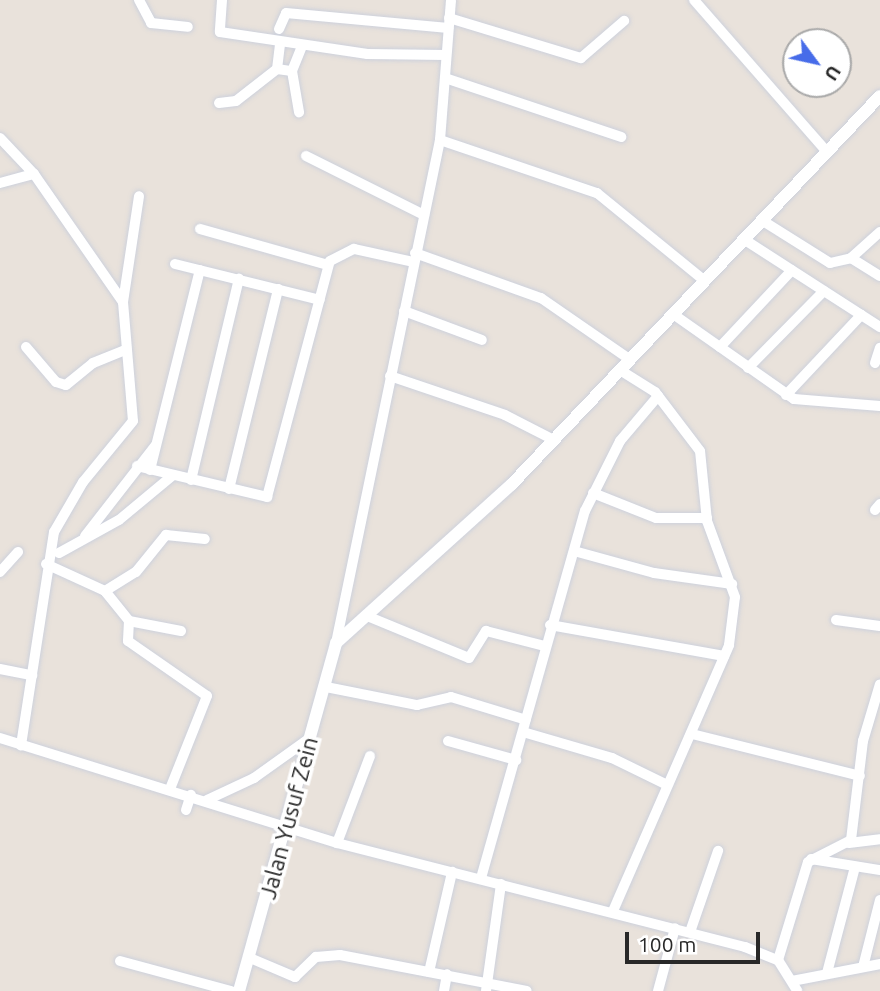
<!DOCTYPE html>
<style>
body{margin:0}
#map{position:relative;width:880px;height:991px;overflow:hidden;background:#e9e2db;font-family:Ubuntu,sans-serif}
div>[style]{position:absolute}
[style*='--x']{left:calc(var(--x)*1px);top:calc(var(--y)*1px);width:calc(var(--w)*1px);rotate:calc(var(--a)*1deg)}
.roads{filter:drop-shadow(0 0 2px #cdd1dc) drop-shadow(0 0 2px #cdd1dc)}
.minor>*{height:10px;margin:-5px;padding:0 5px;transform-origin:5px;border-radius:5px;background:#fff}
.tertiary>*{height:12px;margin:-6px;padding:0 6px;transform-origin:6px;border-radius:6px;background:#fff}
span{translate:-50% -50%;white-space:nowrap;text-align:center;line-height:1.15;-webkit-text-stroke:7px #fff;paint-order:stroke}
.street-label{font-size:23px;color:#282828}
.north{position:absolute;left:782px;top:28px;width:70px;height:70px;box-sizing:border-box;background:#fff;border:2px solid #a9a9a9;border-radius:50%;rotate:123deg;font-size:19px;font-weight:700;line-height:28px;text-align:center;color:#282828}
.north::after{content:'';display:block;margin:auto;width:24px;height:32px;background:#476ce9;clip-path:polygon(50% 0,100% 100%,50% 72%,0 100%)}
.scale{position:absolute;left:625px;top:932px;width:135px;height:32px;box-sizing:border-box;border:4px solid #282828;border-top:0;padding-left:9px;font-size:21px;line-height:24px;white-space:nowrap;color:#282828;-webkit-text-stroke:5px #fff;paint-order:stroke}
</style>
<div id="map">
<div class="roads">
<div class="minor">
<div style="--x:139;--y:0;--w:26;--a:62"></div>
<div style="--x:151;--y:23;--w:37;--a:6"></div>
<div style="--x:222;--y:0;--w:32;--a:94"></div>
<div style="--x:220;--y:32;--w:149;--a:8.5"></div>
<div style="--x:367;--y:54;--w:79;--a:0.7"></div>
<div style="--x:694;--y:0;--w:202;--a:48.8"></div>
<div style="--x:449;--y:18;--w:138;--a:16.9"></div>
<div style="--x:581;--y:58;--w:57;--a:-40.7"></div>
<div style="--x:279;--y:29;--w:17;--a:-66"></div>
<div style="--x:286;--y:13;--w:163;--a:5.3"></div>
<div style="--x:277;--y:69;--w:25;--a:-83"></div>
<div style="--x:292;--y:71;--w:42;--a:80.3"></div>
<div style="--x:445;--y:78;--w:186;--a:18.5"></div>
<div style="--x:219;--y:103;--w:17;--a:-7"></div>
<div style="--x:236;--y:101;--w:52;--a:-38"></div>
<div style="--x:277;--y:69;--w:15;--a:8"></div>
<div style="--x:292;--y:71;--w:27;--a:-68"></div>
<div style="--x:0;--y:138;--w:50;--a:46.6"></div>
<div style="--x:34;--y:174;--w:156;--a:55.2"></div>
<div style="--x:123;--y:302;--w:119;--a:85.2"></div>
<div style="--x:133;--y:421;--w:79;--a:129.3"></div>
<div style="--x:83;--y:482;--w:58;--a:120.1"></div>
<div style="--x:54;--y:532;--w:216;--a:98.8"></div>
<div style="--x:440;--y:140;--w:166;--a:18.7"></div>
<div style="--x:597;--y:193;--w:139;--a:39.2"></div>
<div style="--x:306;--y:156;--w:132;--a:26.6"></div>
<div style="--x:0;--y:183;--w:35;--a:-15"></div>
<div style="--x:763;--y:221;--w:79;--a:32.1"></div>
<div style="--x:830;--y:263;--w:22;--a:-13"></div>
<div style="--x:851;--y:258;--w:34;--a:32"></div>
<div style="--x:200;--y:229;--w:133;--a:15.7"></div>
<div style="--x:745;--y:240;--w:161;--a:32.8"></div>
<div style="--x:415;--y:253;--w:134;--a:19.7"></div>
<div style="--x:541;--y:298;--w:107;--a:34.7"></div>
<div style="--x:851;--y:258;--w:39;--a:-42"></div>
<div style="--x:175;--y:264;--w:149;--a:13.9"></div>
<div style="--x:123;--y:302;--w:107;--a:-81.4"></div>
<div style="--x:404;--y:311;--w:83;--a:20.4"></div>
<div style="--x:673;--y:314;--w:148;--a:35.1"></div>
<div style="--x:794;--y:399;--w:86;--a:4.7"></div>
<div style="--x:26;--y:347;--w:46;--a:49.4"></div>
<div style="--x:56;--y:382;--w:10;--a:17"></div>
<div style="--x:66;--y:385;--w:35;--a:-39"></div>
<div style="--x:93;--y:363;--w:35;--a:-22"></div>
<div style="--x:720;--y:347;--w:105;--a:-46.9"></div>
<div style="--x:875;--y:363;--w:16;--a:-72"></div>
<div style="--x:748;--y:368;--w:108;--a:-45.4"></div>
<div style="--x:390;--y:376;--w:121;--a:18.7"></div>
<div style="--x:505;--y:415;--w:53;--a:27.1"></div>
<div style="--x:786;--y:395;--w:110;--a:-46.8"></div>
<div style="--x:137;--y:466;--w:134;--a:13.4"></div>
<div style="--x:267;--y:497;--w:244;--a:-75.1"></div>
<div style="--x:330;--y:261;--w:27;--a:-27"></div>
<div style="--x:354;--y:249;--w:60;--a:12.4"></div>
<div style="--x:150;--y:470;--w:206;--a:-76"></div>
<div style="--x:191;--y:480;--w:207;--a:-76.6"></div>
<div style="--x:229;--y:489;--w:206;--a:-76.2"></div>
<div style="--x:593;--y:493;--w:68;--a:21.6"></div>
<div style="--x:656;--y:518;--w:51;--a:0"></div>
<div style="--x:875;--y:510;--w:8;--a:-50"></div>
<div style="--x:85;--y:536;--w:114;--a:-52.1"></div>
<div style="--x:574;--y:551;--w:83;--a:15.4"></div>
<div style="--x:654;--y:573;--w:79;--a:8"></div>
<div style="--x:59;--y:553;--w:68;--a:-28.8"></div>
<div style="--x:119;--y:520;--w:69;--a:-39.7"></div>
<div style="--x:46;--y:564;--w:65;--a:24.6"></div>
<div style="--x:105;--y:591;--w:38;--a:51"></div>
<div style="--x:129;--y:621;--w:53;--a:10.9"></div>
<div style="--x:0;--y:572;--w:27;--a:-48"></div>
<div style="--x:105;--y:591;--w:36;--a:-32"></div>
<div style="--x:136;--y:572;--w:48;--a:-51"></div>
<div style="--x:166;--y:535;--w:39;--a:6"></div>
<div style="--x:367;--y:616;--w:110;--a:22.4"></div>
<div style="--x:469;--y:658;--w:32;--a:-58"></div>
<div style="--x:486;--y:631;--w:61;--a:14.3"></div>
<div style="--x:836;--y:620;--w:44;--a:7.8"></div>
<div style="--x:129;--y:621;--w:20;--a:93"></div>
<div style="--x:128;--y:641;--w:96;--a:34.8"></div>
<div style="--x:207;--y:696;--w:100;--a:111.7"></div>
<div style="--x:550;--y:625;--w:177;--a:10.1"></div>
<div style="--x:336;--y:643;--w:514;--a:-78.32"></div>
<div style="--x:440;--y:140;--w:140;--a:-85.5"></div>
<div style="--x:0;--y:669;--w:33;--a:11"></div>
<div style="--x:326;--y:687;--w:93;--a:11.2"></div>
<div style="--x:417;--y:705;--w:35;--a:-13"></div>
<div style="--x:451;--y:697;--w:78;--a:17"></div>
<div style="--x:523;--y:732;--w:93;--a:16.3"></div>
<div style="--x:612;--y:758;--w:61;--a:26.1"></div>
<div style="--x:692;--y:734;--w:173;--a:14"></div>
<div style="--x:0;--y:738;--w:353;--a:17.3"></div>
<div style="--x:337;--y:843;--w:421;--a:14.3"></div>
<div style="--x:745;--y:947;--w:35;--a:22"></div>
<div style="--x:778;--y:960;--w:36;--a:58"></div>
<div style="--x:448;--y:741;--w:71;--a:15.6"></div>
<div style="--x:207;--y:800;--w:52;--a:-25.1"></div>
<div style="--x:254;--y:778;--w:69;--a:-35.5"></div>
<div style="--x:186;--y:810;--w:16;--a:-72"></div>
<div style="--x:337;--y:843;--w:93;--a:-69.2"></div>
<div style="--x:849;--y:843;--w:31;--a:-7"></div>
<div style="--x:811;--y:859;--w:70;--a:9.1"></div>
<div style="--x:481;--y:878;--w:381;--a:-74.2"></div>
<div style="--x:585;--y:511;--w:78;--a:-63.4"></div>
<div style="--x:620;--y:441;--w:59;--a:-49.8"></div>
<div style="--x:613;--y:911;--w:290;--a:-66.4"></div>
<div style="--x:729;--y:645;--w:48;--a:-82.9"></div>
<div style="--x:735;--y:597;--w:81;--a:-110.2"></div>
<div style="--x:707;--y:521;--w:70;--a:-95.7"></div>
<div style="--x:700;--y:451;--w:74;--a:-127.3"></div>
<div style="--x:655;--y:392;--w:41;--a:-147.8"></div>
<div style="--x:690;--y:932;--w:86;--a:-70.9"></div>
<div style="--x:250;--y:958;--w:49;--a:22.9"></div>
<div style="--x:295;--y:977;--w:29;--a:-44"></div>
<div style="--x:316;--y:957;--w:24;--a:-5"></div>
<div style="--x:340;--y:955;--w:190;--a:10.9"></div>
<div style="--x:778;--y:960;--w:102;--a:-73"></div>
<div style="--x:808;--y:862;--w:48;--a:-27.1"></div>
<div style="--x:851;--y:840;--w:100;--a:-83.1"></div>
<div style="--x:863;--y:741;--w:59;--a:-73.4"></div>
<div style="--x:120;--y:961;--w:115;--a:15.1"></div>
<div style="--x:863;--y:967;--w:69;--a:-75.8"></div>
<div style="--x:429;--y:972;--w:103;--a:-77"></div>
<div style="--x:827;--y:973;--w:110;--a:-75.2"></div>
<div style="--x:792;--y:981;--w:90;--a:-10.9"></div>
<div style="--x:444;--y:991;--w:17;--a:-80"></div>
<div style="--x:486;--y:991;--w:108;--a:-82"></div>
<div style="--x:658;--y:991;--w:65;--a:-74.9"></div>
</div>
<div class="tertiary">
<div style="--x:239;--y:991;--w:361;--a:-74.4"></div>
<div style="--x:336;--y:643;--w:236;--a:-42.1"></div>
<div style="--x:511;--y:485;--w:536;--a:-46.51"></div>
</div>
</div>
<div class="street-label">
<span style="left:289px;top:818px;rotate:-75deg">Jalan Yusuf Zein</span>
</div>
<div class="north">U</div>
<div class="scale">100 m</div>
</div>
